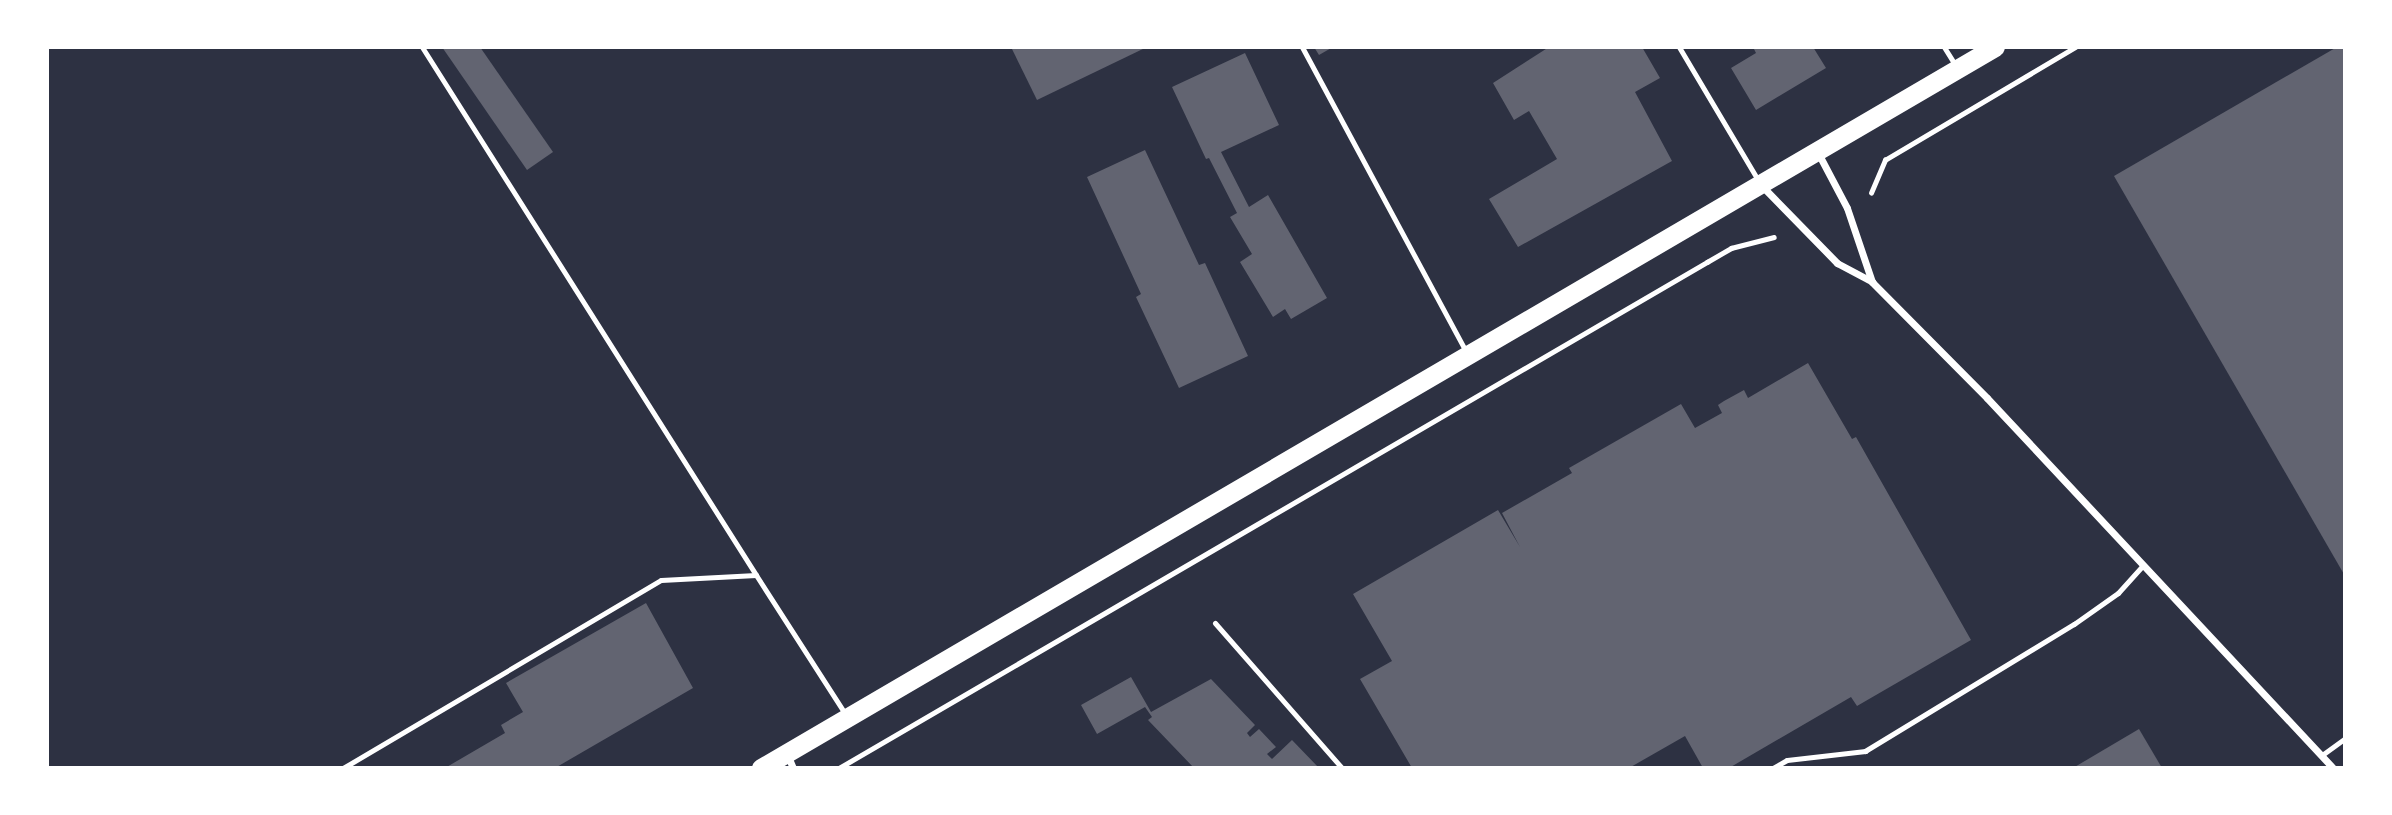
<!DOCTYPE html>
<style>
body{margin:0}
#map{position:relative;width:2392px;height:815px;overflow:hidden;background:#2d3142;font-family:Manrope,sans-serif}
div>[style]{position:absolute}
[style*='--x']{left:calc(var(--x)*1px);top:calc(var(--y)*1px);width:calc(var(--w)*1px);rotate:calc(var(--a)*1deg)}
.building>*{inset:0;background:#626471}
.path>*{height:4.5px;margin:-2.25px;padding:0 2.25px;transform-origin:2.25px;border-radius:2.25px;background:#fff}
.service>*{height:5px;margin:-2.5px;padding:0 2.5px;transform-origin:2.5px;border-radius:2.5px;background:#fff}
.minor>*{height:7px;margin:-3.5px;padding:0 3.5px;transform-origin:3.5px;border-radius:3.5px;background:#fff}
.trunk>*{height:19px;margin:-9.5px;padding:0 9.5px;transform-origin:9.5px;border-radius:9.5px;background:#fff}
span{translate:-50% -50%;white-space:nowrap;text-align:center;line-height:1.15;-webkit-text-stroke:5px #fff;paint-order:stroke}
.frame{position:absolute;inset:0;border:49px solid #fff;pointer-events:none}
</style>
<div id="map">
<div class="building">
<div style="clip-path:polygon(442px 47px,480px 47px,553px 152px,527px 170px)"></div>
<div style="clip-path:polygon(1011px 47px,1147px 47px,1037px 100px)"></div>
<div style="clip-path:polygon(1314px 47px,1333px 47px,1319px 55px)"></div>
<div style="clip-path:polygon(1549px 47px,1642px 47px,1660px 78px,1635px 92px,1672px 161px,1518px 247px,1489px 199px,1557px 159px,1529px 111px,1514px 120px,1493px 83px)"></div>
<div style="clip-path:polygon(1753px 47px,1813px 47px,1826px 68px,1756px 110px,1731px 68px,1756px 53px)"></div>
<div style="clip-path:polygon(2337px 47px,2345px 47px,2345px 576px,2114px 176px)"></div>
<div style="clip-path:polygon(1245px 53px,1279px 125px,1221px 152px,1249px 207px,1268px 195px,1327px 298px,1291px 319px,1285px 309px,1273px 317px,1240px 262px,1252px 254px,1230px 217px,1237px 213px,1209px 158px,1206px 159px,1172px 87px)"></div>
<div style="clip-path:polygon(1145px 150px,1199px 265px,1205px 263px,1248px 356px,1179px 388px,1136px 297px,1141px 294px,1087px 177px)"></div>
<div style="clip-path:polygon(1808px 363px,1852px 439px,1856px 437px,1971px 640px,1857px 706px,1851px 697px,1729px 768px,1703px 768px,1685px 736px,1629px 768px,1412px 768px,1360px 679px,1392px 661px,1353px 594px,1498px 510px,1520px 547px,1502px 513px,1572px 473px,1569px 468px,1681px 404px,1695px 428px,1722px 413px,1718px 405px,1724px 401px,1744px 390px,1748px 398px)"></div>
<div style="clip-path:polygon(646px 603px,693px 688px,555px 768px,445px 768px,505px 733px,501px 725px,523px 712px,506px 683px)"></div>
<div style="clip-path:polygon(1131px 677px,1151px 712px,1211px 679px,1255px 725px,1247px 733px,1250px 737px,1259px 729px,1276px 747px,1267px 754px,1272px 759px,1292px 740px,1319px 768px,1194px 768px,1148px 720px,1152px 717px,1145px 707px,1097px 734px,1081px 705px)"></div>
<div style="clip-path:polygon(2139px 729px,2162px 768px,2073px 768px)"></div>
</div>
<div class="path">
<div style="--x:1871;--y:193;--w:36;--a:-67"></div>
<div style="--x:1885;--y:160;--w:221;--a:-30.7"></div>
<div style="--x:839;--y:768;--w:1005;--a:-30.24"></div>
<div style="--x:1707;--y:262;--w:28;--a:-30"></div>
<div style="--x:1731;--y:248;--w:44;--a:-14.3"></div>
</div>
<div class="service">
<div style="--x:422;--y:47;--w:625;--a:57.68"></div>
<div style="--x:1302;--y:47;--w:348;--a:61.7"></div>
<div style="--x:1679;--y:47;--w:155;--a:59.3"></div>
<div style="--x:1944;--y:47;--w:22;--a:58"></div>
<div style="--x:1215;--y:623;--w:193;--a:48.8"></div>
<div style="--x:2322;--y:755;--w:29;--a:-36"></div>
<div style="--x:343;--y:768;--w:369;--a:-30.6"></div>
<div style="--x:661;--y:580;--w:95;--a:-3"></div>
<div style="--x:756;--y:575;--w:166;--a:57.3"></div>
<div style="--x:1773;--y:768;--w:16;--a:-30"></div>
<div style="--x:1787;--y:760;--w:79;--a:-6.6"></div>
<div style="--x:1865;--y:751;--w:245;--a:-31.3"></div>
<div style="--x:2074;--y:624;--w:54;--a:-35.2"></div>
<div style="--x:2118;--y:593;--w:36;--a:-48"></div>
</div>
<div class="minor">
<div style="--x:1817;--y:151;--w:64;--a:62.2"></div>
<div style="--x:1847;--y:208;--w:78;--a:71.3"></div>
<div style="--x:1761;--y:185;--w:109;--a:45.7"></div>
<div style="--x:1837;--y:263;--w:40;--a:28"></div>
<div style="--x:1872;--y:282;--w:163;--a:45.2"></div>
<div style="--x:1987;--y:398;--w:507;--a:46.92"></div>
<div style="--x:787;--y:754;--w:15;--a:67"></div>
</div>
<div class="trunk">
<div style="--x:761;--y:768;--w:1429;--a:-30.3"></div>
</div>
<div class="frame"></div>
</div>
